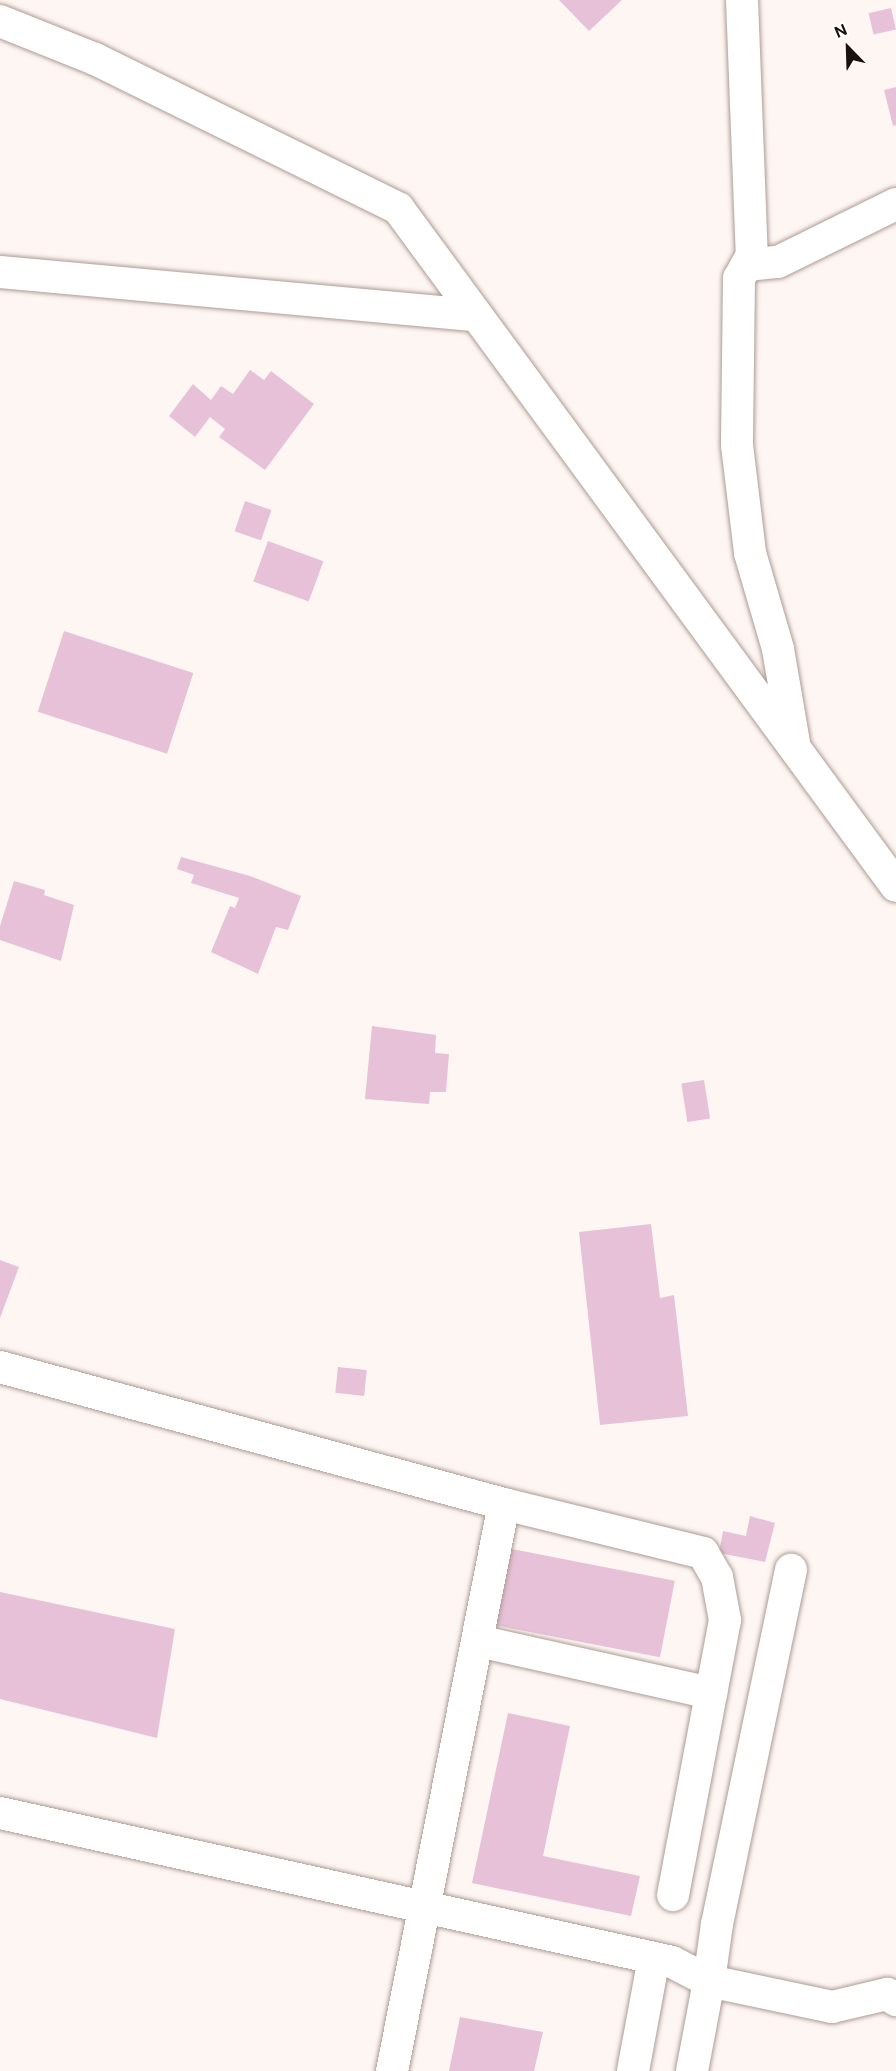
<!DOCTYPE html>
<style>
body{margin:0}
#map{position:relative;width:896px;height:2071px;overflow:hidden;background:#fef6f3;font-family:"DM Sans",sans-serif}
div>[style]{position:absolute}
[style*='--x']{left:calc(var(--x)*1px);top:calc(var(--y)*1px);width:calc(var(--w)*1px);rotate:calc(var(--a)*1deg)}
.building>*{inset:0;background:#e7c1d7;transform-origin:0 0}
.roads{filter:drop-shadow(0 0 2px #ad9b94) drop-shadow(0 0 2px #ad9b94)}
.minor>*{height:32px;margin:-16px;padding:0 16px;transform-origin:16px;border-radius:16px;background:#fff}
span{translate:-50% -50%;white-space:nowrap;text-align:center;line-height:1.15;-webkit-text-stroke:6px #fff;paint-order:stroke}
.north{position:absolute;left:818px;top:18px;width:60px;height:60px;-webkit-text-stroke:4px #fff;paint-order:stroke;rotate:337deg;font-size:16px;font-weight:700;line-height:24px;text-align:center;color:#18120f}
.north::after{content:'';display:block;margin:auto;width:21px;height:27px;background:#18120f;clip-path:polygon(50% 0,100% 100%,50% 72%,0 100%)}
</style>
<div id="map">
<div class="building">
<div style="clip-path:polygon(559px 0,622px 0,589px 31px)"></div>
<div style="left:891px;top:8px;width:22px;height:23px;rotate:77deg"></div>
<div style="clip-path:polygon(896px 87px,896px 125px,893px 126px,884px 90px)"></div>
<div style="clip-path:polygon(250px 370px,264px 380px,271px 371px,314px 404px,265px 470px,219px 437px,225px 429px,210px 417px,195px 437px,169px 416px,193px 384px,211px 400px,221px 386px,233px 394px)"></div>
<div style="left:245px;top:501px;width:28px;height:32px;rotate:19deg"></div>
<div style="left:268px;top:541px;width:59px;height:43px;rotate:20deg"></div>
<div style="left:64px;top:631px;width:136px;height:85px;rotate:18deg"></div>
<div style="clip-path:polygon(181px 857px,250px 876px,301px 896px,288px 930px,276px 927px,258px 974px,211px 952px,230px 906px,235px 908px,239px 898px,191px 883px,194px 875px,177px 869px)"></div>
<div style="clip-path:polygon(14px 881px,45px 890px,44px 895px,74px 905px,61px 961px,0 940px,0 926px)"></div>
<div style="clip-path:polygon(372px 1026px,436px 1035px,435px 1053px,449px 1054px,446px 1092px,430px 1092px,429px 1104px,365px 1099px)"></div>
<div style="left:704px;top:1080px;width:39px;height:23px;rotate:81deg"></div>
<div style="clip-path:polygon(651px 1224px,660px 1298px,674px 1295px,688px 1416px,600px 1425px,579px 1232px)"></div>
<div style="clip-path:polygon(0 1260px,19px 1267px,0 1318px)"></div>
<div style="left:338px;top:1367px;width:29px;height:26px;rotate:6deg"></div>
<div style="clip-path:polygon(750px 1516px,775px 1523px,765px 1562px,719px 1553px,723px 1531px,746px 1536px)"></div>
<div style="left:507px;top:1548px;width:171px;height:78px;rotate:11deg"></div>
<div style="clip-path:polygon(0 1592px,175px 1629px,157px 1738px,0 1699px)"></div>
<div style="clip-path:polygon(508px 1713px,570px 1726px,543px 1856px,640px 1876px,631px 1916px,472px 1883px)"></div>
<div style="clip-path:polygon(460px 2017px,543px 2032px,534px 2071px,449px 2071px)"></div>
</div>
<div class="roads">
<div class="minor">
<div style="--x:742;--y:0;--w:255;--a:87.8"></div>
<div style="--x:752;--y:255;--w:26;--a:119"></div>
<div style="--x:739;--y:278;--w:167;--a:90.7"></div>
<div style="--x:737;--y:445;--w:109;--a:83.1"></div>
<div style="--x:750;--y:553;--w:100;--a:73.7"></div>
<div style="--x:778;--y:649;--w:95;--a:80.3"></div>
<div style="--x:0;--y:21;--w:102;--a:21.8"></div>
<div style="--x:95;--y:59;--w:338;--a:26.2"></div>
<div style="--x:398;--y:208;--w:841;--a:53.7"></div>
<div style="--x:747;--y:265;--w:31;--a:-6"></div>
<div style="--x:778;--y:262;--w:131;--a:-26.2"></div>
<div style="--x:0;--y:272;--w:478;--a:5.2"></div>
<div style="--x:0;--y:1367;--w:522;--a:15.21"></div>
<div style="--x:504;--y:1504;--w:578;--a:101.17"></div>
<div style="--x:504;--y:1504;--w:205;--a:13.8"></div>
<div style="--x:703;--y:1553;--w:28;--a:60"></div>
<div style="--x:717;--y:1577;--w:44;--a:79.5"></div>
<div style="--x:725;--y:1620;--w:280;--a:100.7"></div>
<div style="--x:478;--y:1641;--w:239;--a:12.6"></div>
<div style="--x:0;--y:1813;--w:688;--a:12.5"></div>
<div style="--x:672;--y:1962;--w:42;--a:27.2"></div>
<div style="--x:709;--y:1981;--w:58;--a:-82"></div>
<div style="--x:717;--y:1924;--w:362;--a:-78.2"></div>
<div style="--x:633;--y:2071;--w:115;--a:-79.5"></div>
<div style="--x:692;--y:2071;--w:92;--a:-79.3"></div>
<div style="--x:709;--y:1981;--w:126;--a:11.9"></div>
<div style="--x:832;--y:2007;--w:57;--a:-13.3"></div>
<div style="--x:887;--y:1994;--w:11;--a:34"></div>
</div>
</div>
<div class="north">N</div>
</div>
